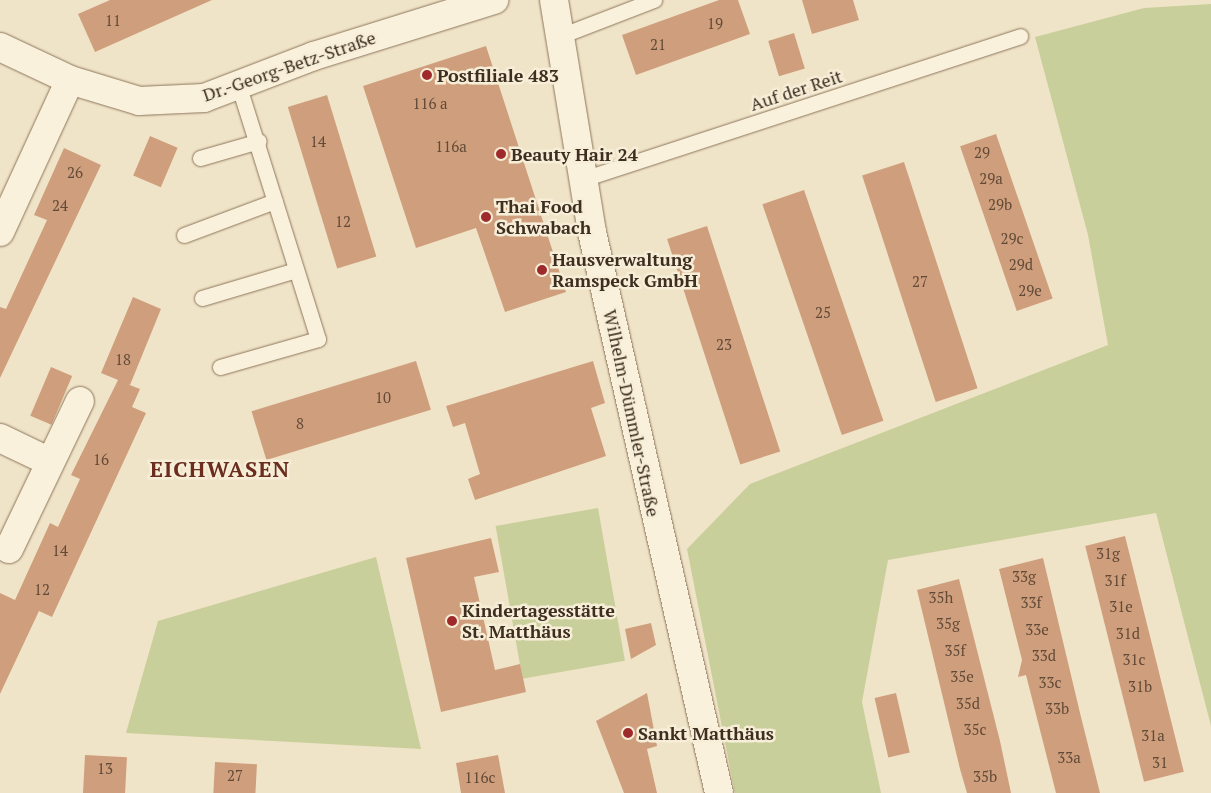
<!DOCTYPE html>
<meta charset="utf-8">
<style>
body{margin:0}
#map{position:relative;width:1211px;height:793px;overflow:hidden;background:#f0e4c8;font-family:"PT Serif",serif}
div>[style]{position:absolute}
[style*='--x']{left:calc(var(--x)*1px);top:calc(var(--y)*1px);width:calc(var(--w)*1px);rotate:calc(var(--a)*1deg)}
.green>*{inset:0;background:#c9cf9b;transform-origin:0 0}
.building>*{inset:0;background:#cf9f7d;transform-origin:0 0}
.roads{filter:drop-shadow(0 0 1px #8d765c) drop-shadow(0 0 1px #8d765c)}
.lane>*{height:15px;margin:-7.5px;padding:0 7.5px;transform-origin:7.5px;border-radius:7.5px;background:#faf1dc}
.street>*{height:28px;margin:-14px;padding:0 14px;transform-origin:14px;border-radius:14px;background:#faf1dc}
.dots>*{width:14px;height:14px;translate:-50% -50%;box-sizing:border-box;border:2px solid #f7eed8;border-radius:50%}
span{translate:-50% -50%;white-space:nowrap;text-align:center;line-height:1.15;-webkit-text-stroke:5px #f7eed8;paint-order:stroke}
.number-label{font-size:15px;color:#624a37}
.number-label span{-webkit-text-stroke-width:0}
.street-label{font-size:18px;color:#3d2e20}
.poi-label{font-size:18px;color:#3d2e20;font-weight:700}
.left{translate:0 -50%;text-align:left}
.district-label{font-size:22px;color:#6b2e1e;font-weight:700;letter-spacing:1px}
</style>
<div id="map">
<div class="green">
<div style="clip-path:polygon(1211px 4px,1211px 726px,1156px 513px,888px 560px,862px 702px,881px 793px,735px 793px,687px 549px,750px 484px,1108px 345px,1088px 235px,1035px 37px,1144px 8px)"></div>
<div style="left:598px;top:508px;width:155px;height:104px;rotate:80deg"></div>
<div style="clip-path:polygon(376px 557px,421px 749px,126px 733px,158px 621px)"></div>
</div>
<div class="building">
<div style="clip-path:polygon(110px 0,212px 0,95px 52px,78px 14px)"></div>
<div style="clip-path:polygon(719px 0,738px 0,750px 34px,636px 75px,622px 35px)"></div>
<div style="clip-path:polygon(802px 0,853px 0,859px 20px,812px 34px)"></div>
<div style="left:794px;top:33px;width:37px;height:27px;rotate:73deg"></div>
<div style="clip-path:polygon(486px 46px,566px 292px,505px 312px,476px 228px,416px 248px,363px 86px)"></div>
<div style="left:327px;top:95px;width:169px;height:41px;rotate:73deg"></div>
<div style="left:996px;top:134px;width:174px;height:38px;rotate:71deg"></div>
<div style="left:150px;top:136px;width:30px;height:43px;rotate:23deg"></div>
<div style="clip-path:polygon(64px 148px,101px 165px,0 378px,0 307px,6px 309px,47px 220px,34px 215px)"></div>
<div style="left:904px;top:162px;width:238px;height:44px;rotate:72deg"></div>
<div style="left:804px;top:190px;width:244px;height:44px;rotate:71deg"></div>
<div style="left:707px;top:226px;width:237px;height:42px;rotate:72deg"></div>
<div style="clip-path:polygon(133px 297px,161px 309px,130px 385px,122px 382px,140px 389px,132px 407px,146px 413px,52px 617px,39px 611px,0 694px,0 593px,15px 600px,50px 523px,58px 527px,80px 479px,71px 475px,118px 380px,101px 373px)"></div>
<div style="left:416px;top:361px;width:51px;height:172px;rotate:73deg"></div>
<div style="clip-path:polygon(593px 361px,605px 403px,591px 408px,606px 456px,475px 500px,468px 479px,480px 474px,465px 423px,453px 427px,446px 406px)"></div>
<div style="left:51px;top:367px;width:23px;height:53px;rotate:23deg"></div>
<div style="left:1125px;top:536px;width:243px;height:41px;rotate:76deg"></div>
<div style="clip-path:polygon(491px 538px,499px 572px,474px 577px,495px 670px,520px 664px,526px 692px,441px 712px,406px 558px)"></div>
<div style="clip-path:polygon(1043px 558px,1081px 717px,1100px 793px,1056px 793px,1026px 675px,1018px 677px,1022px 660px,999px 569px)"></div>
<div style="clip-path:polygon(959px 579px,1000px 741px,1011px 793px,967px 793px,960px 769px,917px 590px)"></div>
<div style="clip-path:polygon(651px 623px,656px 645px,631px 659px,625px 629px)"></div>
<div style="clip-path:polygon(647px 693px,657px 746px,647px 749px,657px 793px,624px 793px,596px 721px)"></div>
<div style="left:896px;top:693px;width:61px;height:22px;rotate:77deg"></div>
<div style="left:85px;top:755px;width:42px;height:38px;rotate:3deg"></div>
<div style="clip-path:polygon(498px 755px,505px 793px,461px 793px,456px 763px)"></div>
<div style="left:215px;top:762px;width:42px;height:31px;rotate:3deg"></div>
</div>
<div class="roads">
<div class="lane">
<div style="--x:560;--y:36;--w:101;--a:-21"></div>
<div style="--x:200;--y:158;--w:61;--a:-16.1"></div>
<div style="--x:583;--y:179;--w:460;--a:-18.1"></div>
<div style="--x:184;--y:235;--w:97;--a:-20.5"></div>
<div style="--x:202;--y:298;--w:98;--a:-16.6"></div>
<div style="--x:220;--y:367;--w:102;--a:-15.9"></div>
<div style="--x:318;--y:339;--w:268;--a:-107.4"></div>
</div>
<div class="street">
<div style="--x:554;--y:0;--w:235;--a:80.7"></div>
<div style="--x:592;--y:232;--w:575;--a:77.24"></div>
<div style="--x:0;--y:47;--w:77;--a:25.2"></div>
<div style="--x:70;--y:80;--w:72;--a:16.9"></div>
<div style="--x:139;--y:101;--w:65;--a:-2.6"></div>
<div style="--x:204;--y:98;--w:118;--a:-20.9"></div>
<div style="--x:314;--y:56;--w:189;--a:-17.3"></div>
<div style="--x:0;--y:232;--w:167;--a:-65.3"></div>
<div style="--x:0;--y:438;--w:53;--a:25.6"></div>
<div style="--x:9;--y:549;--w:164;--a:-64.4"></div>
</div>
</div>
<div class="dots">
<div style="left:427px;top:75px;background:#9e2a2b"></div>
<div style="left:501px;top:154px;background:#9e2a2b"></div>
<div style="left:486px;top:217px;background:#9e2a2b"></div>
<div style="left:542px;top:270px;background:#9e2a2b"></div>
<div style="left:452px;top:621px;background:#9e2a2b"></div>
<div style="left:628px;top:733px;background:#9e2a2b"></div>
</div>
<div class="number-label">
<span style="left:113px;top:21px">11</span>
<span style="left:715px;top:24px">19</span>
<span style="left:658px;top:45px">21</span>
<span style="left:430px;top:104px">116 a</span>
<span style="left:318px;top:142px">14</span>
<span style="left:451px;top:147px">116a</span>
<span style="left:982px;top:153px">29</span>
<span style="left:75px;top:173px">26</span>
<span style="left:991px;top:179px">29a</span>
<span style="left:1000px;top:205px">29b</span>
<span style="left:60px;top:206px">24</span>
<span style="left:343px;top:222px">12</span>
<span style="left:1012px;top:239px">29c</span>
<span style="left:1021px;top:265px">29d</span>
<span style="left:920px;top:282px">27</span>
<span style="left:1030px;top:291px">29e</span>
<span style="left:823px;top:313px">25</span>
<span style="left:724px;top:345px">23</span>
<span style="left:123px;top:360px">18</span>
<span style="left:383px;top:398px">10</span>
<span style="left:300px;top:424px">8</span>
<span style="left:101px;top:460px">16</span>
<span style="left:60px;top:551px">14</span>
<span style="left:1108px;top:554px">31g</span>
<span style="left:1024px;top:577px">33g</span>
<span style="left:1115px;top:581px">31f</span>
<span style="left:42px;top:590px">12</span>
<span style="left:941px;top:598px">35h</span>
<span style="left:1031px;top:603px">33f</span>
<span style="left:1121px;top:607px">31e</span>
<span style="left:948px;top:624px">35g</span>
<span style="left:1037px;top:630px">33e</span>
<span style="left:1128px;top:634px">31d</span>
<span style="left:955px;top:651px">35f</span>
<span style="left:1044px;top:656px">33d</span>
<span style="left:1134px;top:660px">31c</span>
<span style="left:962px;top:677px">35e</span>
<span style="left:1050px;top:683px">33c</span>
<span style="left:1140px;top:687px">31b</span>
<span style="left:968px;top:704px">35d</span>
<span style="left:1057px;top:709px">33b</span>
<span style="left:975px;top:730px">35c</span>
<span style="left:1153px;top:736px">31a</span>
<span style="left:1069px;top:758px">33a</span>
<span style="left:1160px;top:763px">31</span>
<span style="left:105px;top:769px">13</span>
<span style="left:235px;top:776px">27</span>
<span style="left:985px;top:777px">35b</span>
<span style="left:480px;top:778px">116c</span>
</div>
<div class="street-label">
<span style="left:289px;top:66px;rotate:-19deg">Dr.-Georg-Betz-Straße</span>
<span style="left:796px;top:90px;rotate:-18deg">Auf der Reit</span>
<span style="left:632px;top:413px;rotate:78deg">Wilhelm-Dümmler-Straße</span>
</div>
<div class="poi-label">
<span class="left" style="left:437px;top:75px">Postfiliale 483</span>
<span class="left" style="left:511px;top:154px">Beauty Hair 24</span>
<span class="left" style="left:496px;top:217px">Thai Food<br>Schwabach</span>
<span class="left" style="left:552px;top:270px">Hausverwaltung<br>Ramspeck GmbH</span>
<span class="left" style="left:462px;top:621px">Kindertagesstätte<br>St. Matthäus</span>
<span class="left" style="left:638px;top:733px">Sankt Matthäus</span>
</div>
<div class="district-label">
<span style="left:220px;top:469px">EICHWASEN</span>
</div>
</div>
